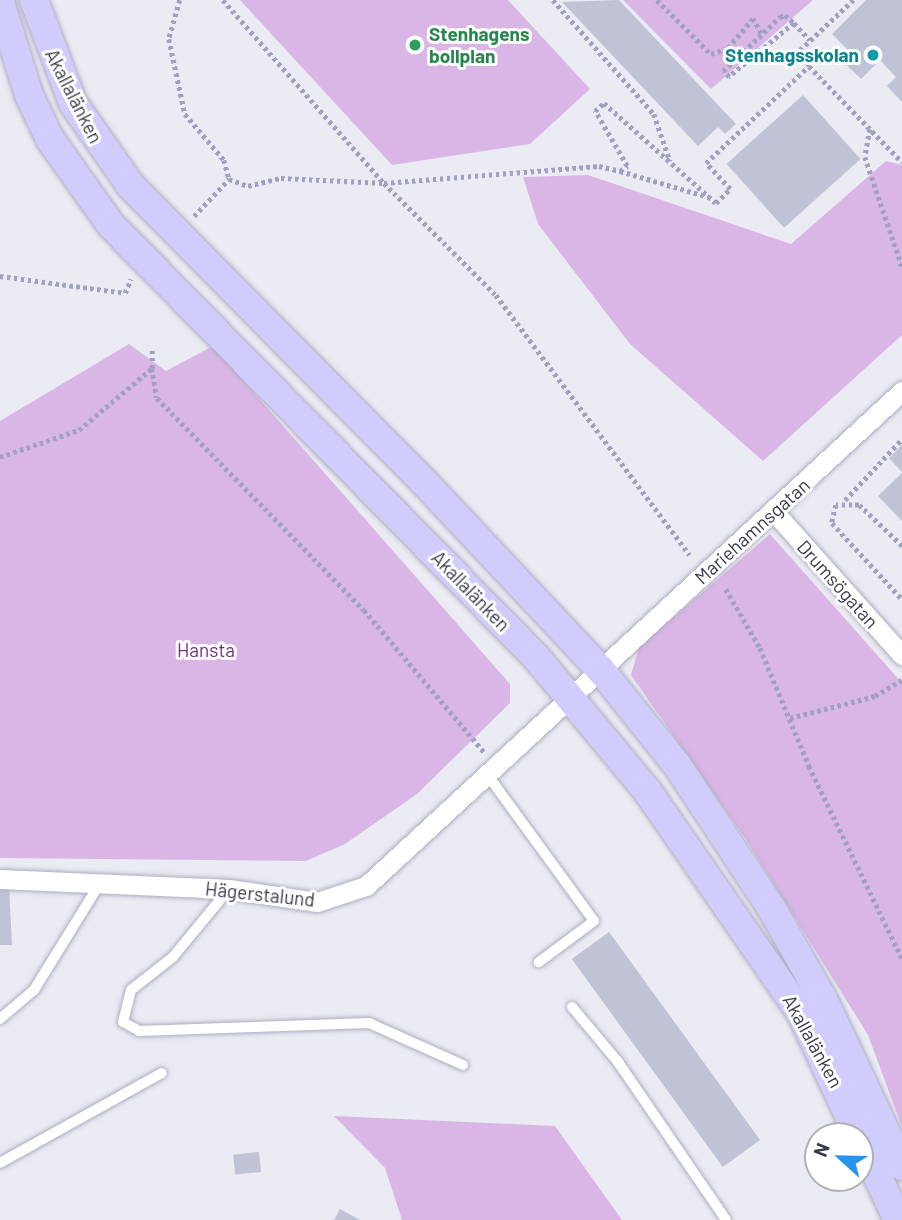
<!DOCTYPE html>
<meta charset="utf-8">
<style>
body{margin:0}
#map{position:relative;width:902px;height:1220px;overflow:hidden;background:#ebebf4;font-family:Barlow,sans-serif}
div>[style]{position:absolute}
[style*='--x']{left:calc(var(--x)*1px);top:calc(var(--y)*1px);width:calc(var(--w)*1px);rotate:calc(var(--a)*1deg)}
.green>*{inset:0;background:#dab6e6}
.building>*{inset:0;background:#c0c2d6;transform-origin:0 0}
.path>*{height:4.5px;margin-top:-2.25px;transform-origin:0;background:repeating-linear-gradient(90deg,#9fa1c1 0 3.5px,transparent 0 7px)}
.roads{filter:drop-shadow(0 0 2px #adaec0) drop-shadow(0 0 2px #adaec0)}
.service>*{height:10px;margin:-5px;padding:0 5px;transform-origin:5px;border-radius:5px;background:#fff}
.minor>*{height:19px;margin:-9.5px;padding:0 9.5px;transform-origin:9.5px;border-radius:9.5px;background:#fff}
.secondary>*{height:28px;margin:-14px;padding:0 14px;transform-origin:14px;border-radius:14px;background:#d0cdfc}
.dots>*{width:19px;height:19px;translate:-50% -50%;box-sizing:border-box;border:4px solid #fff;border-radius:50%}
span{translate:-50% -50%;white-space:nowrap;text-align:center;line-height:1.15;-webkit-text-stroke:6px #fff;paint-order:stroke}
.leisure-label{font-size:19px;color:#27864d;font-weight:700}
.left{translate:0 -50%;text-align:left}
.culture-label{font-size:19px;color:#0d838f;font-weight:700}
.right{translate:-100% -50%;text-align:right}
.street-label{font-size:19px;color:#393a48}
.park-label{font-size:19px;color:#732e78}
.north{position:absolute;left:804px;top:1122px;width:70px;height:70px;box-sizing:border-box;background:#fff;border:2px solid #b0b0b6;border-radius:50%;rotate:292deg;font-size:19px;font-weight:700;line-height:28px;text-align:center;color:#393a48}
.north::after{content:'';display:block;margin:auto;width:24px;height:32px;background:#2694f0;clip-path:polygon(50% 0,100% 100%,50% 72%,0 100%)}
</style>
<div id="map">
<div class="green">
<div style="clip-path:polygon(240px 0,508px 0,590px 89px,530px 144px,392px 165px)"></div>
<div style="clip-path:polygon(623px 0,813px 0,711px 89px)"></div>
<div style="clip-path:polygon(886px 161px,902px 165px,902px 335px,763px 461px,630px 344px,538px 224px,523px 177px,588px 175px,791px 244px)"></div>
<div style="clip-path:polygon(129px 344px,166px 371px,213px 346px,510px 684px,510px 703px,417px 794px,345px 844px,306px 861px,0 858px,0 421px)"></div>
<div style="clip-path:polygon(770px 534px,902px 683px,902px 1127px,868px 1035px,747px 841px,631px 675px,639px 647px)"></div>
<div style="clip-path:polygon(334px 1116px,555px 1126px,622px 1220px,402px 1220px,385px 1168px)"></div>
</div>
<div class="building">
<div style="clip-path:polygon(619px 0,736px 124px,725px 134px,718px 127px,698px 146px,562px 2px)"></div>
<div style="clip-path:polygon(866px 0,902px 0,902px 102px,887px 86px,896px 77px,880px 60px,861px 79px,840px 59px,849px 51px,832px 34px)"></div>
<div style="left:803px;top:95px;width:86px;height:103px;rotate:48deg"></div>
<div style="clip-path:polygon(902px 445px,902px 472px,889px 458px)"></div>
<div style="clip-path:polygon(902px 473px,902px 521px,878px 496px)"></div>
<div style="clip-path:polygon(9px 886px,12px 945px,0 945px,0 887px)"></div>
<div style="left:609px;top:932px;width:257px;height:46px;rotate:54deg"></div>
<div style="left:259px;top:1152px;width:20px;height:26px;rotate:84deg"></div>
<div style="clip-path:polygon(340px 1209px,360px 1220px,334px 1220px)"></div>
</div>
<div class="path">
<div style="--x:180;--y:0;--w:41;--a:105.8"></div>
<div style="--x:169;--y:39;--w:77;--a:78"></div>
<div style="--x:185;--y:114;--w:60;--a:49.7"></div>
<div style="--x:224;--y:160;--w:20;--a:75"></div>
<div style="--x:223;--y:0;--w:244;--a:48.7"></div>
<div style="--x:384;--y:183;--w:158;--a:45"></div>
<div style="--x:496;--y:295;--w:324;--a:53.3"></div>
<div style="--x:553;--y:0;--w:152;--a:48.5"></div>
<div style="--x:654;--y:114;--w:50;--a:71.2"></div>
<div style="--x:657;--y:0;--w:76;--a:45"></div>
<div style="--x:711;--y:54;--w:18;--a:-19"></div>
<div style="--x:728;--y:48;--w:39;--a:-50"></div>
<div style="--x:753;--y:18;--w:17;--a:62"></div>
<div style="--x:794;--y:23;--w:85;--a:140.3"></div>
<div style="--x:729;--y:77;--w:8;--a:-135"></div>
<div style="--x:723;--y:71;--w:79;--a:-43.5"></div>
<div style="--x:780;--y:17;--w:5;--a:-22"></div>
<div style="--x:785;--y:15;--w:12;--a:42"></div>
<div style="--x:794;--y:23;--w:23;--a:47"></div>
<div style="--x:809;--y:66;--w:134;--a:45.9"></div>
<div style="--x:870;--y:129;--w:28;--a:100"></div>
<div style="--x:865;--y:157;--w:115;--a:71.3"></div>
<div style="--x:620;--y:171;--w:93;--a:16.3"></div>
<div style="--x:194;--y:216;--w:51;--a:-46.6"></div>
<div style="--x:229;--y:179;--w:20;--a:20"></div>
<div style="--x:248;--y:186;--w:34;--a:-14"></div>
<div style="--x:281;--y:178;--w:103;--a:2.8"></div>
<div style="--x:384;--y:183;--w:216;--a:-4.5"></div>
<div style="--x:599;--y:166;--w:22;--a:13"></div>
<div style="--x:620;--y:171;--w:9;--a:-36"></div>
<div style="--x:627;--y:166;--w:64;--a:-120.2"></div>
<div style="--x:595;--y:111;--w:12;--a:-42"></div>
<div style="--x:604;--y:103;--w:150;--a:41.8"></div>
<div style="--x:716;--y:203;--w:20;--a:-45"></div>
<div style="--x:730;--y:189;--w:35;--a:-133"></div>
<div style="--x:706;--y:163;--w:141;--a:-43.3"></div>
<div style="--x:809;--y:66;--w:18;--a:-119"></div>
<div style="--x:800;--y:50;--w:73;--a:-43.3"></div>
<div style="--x:0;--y:276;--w:126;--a:7.7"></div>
<div style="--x:125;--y:293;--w:15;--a:-67"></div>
<div style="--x:152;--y:368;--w:30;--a:81"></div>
<div style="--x:157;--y:398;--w:296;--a:45.7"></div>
<div style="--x:364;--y:610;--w:186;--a:49.8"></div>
<div style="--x:0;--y:457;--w:83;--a:-18.9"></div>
<div style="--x:79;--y:430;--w:96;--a:-40.3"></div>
<div style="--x:152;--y:368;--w:20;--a:-90"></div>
<div style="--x:845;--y:500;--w:83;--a:-46.9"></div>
<div style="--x:902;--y:546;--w:59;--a:-136.4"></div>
<div style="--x:859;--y:505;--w:23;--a:180"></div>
<div style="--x:836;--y:505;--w:18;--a:103"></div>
<div style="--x:832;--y:523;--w:103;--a:47.4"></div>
<div style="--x:726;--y:589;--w:68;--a:60"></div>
<div style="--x:760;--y:648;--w:128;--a:67.4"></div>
<div style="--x:809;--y:766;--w:213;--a:64.2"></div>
<div style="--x:790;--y:718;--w:88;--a:-14.5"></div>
<div style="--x:875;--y:696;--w:31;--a:-31"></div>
</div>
<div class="roads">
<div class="service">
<div style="--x:489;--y:777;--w:178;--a:53.9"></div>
<div style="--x:594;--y:921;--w:69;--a:143.3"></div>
<div style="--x:229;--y:889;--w:88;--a:129.5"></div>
<div style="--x:173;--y:957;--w:53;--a:141.8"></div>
<div style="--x:131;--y:990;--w:33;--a:104"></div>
<div style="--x:123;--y:1022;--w:18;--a:29"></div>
<div style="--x:139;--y:1031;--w:230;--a:-2"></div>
<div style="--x:369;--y:1023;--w:103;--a:24.1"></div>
<div style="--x:572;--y:1007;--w:72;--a:50.1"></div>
<div style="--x:618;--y:1062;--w:191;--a:55.6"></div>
<div style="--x:0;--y:1019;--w:45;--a:-40.5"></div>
<div style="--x:34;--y:990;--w:126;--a:-58.3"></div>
<div style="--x:0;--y:1163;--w:185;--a:-29.1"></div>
</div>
<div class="minor">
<div style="--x:775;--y:513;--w:191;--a:48.2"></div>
<div style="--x:0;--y:879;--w:229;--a:2.5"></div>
<div style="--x:229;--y:889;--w:89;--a:8.4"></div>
<div style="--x:317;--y:902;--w:52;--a:-18.1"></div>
<div style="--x:366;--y:886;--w:730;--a:-42.72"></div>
</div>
<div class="secondary">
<div style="--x:34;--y:0;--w:110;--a:69.3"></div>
<div style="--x:73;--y:103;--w:101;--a:55.1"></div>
<div style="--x:131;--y:186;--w:419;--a:45.3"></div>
<div style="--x:426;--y:484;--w:254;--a:46.8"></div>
<div style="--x:600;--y:669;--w:123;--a:51.3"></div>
<div style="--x:677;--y:765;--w:173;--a:56.6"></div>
<div style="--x:772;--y:909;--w:103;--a:60.5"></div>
<div style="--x:823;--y:999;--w:185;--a:64.7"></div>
<div style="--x:0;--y:2;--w:97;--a:72.7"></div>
<div style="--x:29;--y:95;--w:49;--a:64.5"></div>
<div style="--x:50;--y:139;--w:105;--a:54.7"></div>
<div style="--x:111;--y:225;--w:606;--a:45.47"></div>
<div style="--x:536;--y:657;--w:175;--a:50.3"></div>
<div style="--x:648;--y:792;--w:269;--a:55.3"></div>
<div style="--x:801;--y:1013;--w:229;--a:64.9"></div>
</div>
</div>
<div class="dots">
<div style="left:415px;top:45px;background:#2e9e5b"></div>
<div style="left:873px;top:55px;background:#0f9aa8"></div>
</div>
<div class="leisure-label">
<span class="left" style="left:429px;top:45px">Stenhagens<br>bollplan</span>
</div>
<div class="culture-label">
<span class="right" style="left:859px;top:55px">Stenhagsskolan</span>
</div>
<div class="street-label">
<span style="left:74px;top:96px;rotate:63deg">Akallalänken</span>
<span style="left:752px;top:531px;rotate:-42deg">Mariehamnsgatan</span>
<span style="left:838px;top:584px;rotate:48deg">Drumsögatan</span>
<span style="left:471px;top:591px;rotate:46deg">Akallalänken</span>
<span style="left:260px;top:894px;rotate:6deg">Hägerstalund</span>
<span style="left:813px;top:1041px;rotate:61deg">Akallalänken</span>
</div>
<div class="park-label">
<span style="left:206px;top:650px">Hansta</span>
</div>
<div class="north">N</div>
</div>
